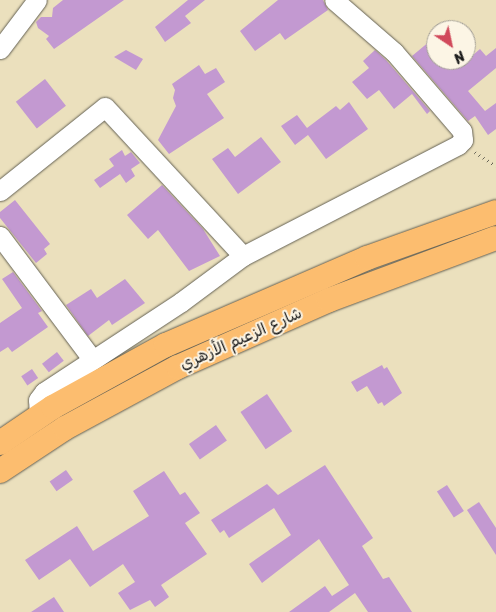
<!DOCTYPE html>
<meta charset="utf-8">
<style>
body{margin:0}
#map{position:relative;width:496px;height:612px;overflow:hidden;background:#ebe0bd;font-family:Sriracha,"Playpen Sans Arabic",sans-serif}
div>[style]{position:absolute}
[style*='--x']{left:calc(var(--x)*1px);top:calc(var(--y)*1px);width:calc(var(--w)*1px);rotate:calc(var(--a)*1deg)}
.building>*{inset:0;background:#c399d1;transform-origin:0 0}
.path>*{height:2.5px;margin-top:-1.25px;transform-origin:0;background:repeating-linear-gradient(90deg,#646154 0 1px,transparent 0 5px)}
.roads{filter:drop-shadow(0 0 1px #646154) drop-shadow(0 0 1px #646154)}
.minor>*{height:19px;margin:-9.5px;padding:0 9.5px;transform-origin:9.5px;border-radius:9.5px;background:#fff}
.major>*{height:24px;margin:-12px;padding:0 12px;transform-origin:12px;border-radius:12px;background:#fcbd6f}
span{translate:-50% -50%;white-space:nowrap;text-align:center;line-height:1.15;-webkit-text-stroke:4px #fcf5e5;paint-order:stroke}
.street-label{font-size:16px;color:#1c1c1c}
.north{position:absolute;left:426px;top:20px;width:50px;height:50px;box-sizing:border-box;background:#fcf5e5;border:1px solid #a29e95;border-radius:50%;rotate:146deg;font-size:14px;font-weight:700;line-height:20px;text-align:center;color:#1c1c1c}
.north::after{content:'';display:block;margin:auto;width:18px;height:22px;background:#d1495b;clip-path:polygon(50% 0,100% 100%,50% 72%,0 100%)}
</style>
<div id="map">
<div class="building">
<div style="clip-path:polygon(63px 0,124px 0,54px 49px,46px 39px,49px 36px,38px 28px,36px 22px,41px 17px,52px 17px,53px 8px)"></div>
<div style="clip-path:polygon(188px 0,205px 0,185px 16px,191px 23px,165px 42px,155px 27px)"></div>
<div style="clip-path:polygon(278px 0,323px 0,328px 10px,285px 40px,280px 33px,255px 51px,240px 31px)"></div>
<div style="clip-path:polygon(436px 36px,436px 60px,454px 60px,460px 66px,480px 49px,486px 56px,496px 48px,496px 68px,468px 91px,485px 111px,496px 103px,496px 129px,488px 135px,475px 116px,468px 121px,412px 56px)"></div>
<div style="clip-path:polygon(126px 50px,143px 59px,136px 70px,114px 57px)"></div>
<div style="clip-path:polygon(375px 50px,386px 60px,430px 111px,427px 114px,412px 94px,394px 109px,379px 90px,367px 99px,352px 82px,369px 68px,363px 61px)"></div>
<div style="clip-path:polygon(199px 65px,205px 74px,216px 68px,225px 82px,207px 94px,224px 118px,169px 154px,158px 140px,176px 106px,173px 98px,175px 90px,172px 84px)"></div>
<div style="left:45px;top:79px;width:34px;height:37px;rotate:52deg"></div>
<div style="clip-path:polygon(349px 102px,368px 129px,326px 159px,308px 135px,295px 145px,281px 126px,297px 115px,307px 128px,336px 106px,340px 110px)"></div>
<div style="clip-path:polygon(261px 137px,281px 162px,238px 194px,212px 159px,228px 148px,235px 157px)"></div>
<div style="clip-path:polygon(122px 150px,125px 156px,131px 152px,140px 163px,131px 169px,135px 176px,126px 183px,120px 174px,100px 188px,94px 180px,114px 166px,109px 159px)"></div>
<div style="clip-path:polygon(162px 185px,203px 229px,220px 256px,189px 271px,158px 230px,148px 239px,127px 215px)"></div>
<div style="clip-path:polygon(15px 200px,50px 244px,44px 249px,47px 254px,36px 263px,0 218px,0 212px)"></div>
<div style="clip-path:polygon(13px 272px,42px 311px,38px 313px,48px 327px,12px 352px,8px 347px,0 352px,0 323px,22px 308px,2px 279px)"></div>
<div style="clip-path:polygon(125px 279px,145px 303px,112px 325px,109px 320px,88px 336px,66px 305px,91px 289px,97px 298px)"></div>
<div style="left:57px;top:352px;width:11px;height:19px;rotate:52deg"></div>
<div style="clip-path:polygon(382px 365px,384px 369px,387px 367px,402px 393px,384px 406px,382px 402px,378px 404px,367px 386px,357px 392px,351px 382px)"></div>
<div style="left:32px;top:369px;width:11px;height:13px;rotate:56deg"></div>
<div style="left:267px;top:394px;width:45px;height:32px;rotate:56deg"></div>
<div style="left:216px;top:425px;width:19px;height:33px;rotate:55deg"></div>
<div style="clip-path:polygon(325px 465px,373px 538px,362px 546px,383px 579px,389px 577px,412px 612px,368px 612px,355px 593px,329px 612px,289px 612px,325px 586px,332px 596px,349px 585px,319px 539px,262px 583px,249px 564px,291px 535px,274px 508px,229px 538px,224px 530px,220px 533px,211px 520px,267px 484px,278px 495px)"></div>
<div style="left:66px;top:470px;width:12px;height:20px;rotate:55deg"></div>
<div style="clip-path:polygon(164px 471px,180px 495px,185px 492px,200px 513px,185px 523px,207px 554px,161px 585px,169px 597px,155px 607px,150px 600px,130px 610px,118px 593px,135px 582px,123px 564px,90px 587px,70px 559px,39px 580px,25px 560px,77px 526px,93px 551px,149px 516px,133px 491px)"></div>
<div style="left:447px;top:485px;width:31px;height:12px;rotate:57deg"></div>
<div style="clip-path:polygon(479px 502px,496px 528px,496px 555px,467px 510px)"></div>
<div style="clip-path:polygon(54px 597px,64px 612px,31px 612px)"></div>
</div>
<div class="path">
<div style="--x:475;--y:152;--w:25;--a:34"></div>
</div>
<div class="roads">
<div class="minor">
<div style="--x:0;--y:49;--w:61;--a:-52.9"></div>
<div style="--x:0;--y:191;--w:134;--a:-38.7"></div>
<div style="--x:105;--y:107;--w:203;--a:47.2"></div>
<div style="--x:0;--y:236;--w:154;--a:53.2"></div>
<div style="--x:39;--y:417;--w:17;--a:-93"></div>
<div style="--x:38;--y:400;--w:10;--a:-53"></div>
<div style="--x:44;--y:392;--w:164;--a:-33.3"></div>
<div style="--x:181;--y:302;--w:77;--a:-36.6"></div>
<div style="--x:243;--y:256;--w:242;--a:-27.3"></div>
<div style="--x:458;--y:145;--w:7;--a:-45"></div>
<div style="--x:463;--y:140;--w:9;--a:-96"></div>
<div style="--x:462;--y:131;--w:104;--a:-130.7"></div>
<div style="--x:394;--y:52;--w:79;--a:-139.1"></div>
</div>
<div class="major">
<div style="--x:0;--y:443;--w:64;--a:-34.2"></div>
<div style="--x:53;--y:407;--w:129;--a:-28.8"></div>
<div style="--x:166;--y:345;--w:219;--a:-23.4"></div>
<div style="--x:367;--y:258;--w:137;--a:-19.6"></div>
<div style="--x:0;--y:471;--w:78;--a:-33.5"></div>
<div style="--x:65;--y:428;--w:128;--a:-28.4"></div>
<div style="--x:178;--y:367;--w:165;--a:-23.9"></div>
<div style="--x:329;--y:300;--w:178;--a:-20.4"></div>
</div>
</div>
<div class="street-label">
<span style="left:241px;top:339px;rotate:-24deg">شارع الزعيم الأزهري</span>
</div>
<div class="north">N</div>
</div>
